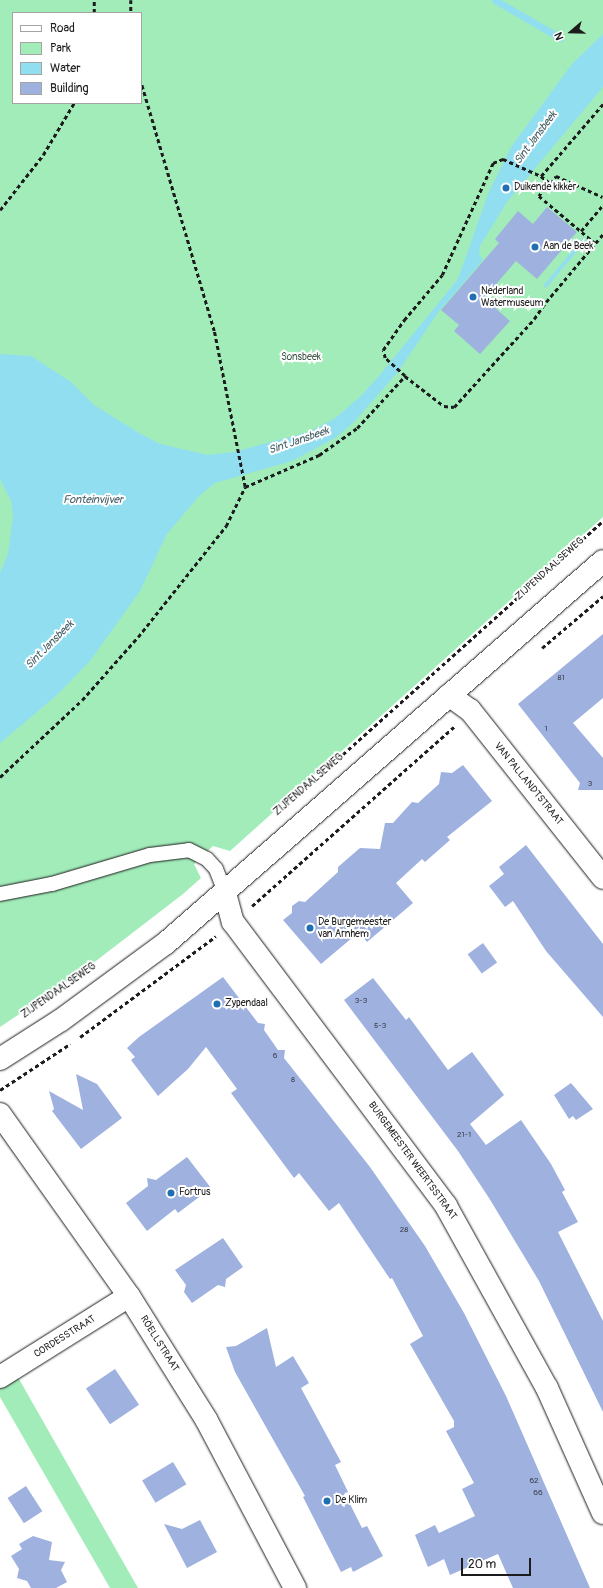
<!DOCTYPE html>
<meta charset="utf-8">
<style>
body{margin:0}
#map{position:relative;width:603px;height:1588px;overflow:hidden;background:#fff;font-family:Pangolin,sans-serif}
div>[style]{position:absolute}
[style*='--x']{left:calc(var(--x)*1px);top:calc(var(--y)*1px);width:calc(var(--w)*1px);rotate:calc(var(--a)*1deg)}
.green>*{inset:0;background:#a2ecba}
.water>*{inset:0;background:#91def1}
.stream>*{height:7px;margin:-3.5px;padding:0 3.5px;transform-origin:3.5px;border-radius:3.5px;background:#91def1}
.building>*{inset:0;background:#9eb1df;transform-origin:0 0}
.path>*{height:2.5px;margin-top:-1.25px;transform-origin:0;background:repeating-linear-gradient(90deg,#1c1c1c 0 4px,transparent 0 7px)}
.roads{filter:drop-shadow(0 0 1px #1c1c1c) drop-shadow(0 0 1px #1c1c1c)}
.lane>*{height:14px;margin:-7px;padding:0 7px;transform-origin:7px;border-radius:7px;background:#fff}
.street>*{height:22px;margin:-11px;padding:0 11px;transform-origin:11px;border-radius:11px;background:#fff}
.secondary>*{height:22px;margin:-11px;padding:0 11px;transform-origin:11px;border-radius:11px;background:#fff}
.dots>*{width:11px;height:11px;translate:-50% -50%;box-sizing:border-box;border:2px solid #fff;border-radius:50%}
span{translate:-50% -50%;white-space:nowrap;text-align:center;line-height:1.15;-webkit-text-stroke:4px #fff;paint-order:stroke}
.number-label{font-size:8px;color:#3c414d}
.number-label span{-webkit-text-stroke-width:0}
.poi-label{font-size:10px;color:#1c1c1c}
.left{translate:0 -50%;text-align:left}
.park-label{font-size:10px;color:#445a4b}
.street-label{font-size:10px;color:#1c1c1c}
.water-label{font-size:11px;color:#456067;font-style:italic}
.legend{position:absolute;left:12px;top:12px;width:130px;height:92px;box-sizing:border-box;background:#fff;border:1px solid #a4a4a4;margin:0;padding:5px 7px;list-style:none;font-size:12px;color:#1c1c1c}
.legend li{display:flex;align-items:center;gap:8px;height:20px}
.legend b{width:20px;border:1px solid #a4a4a4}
.north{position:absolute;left:551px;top:12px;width:40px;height:40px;-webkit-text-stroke:3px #fff;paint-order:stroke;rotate:250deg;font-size:11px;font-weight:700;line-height:16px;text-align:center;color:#1c1c1c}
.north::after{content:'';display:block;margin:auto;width:14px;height:18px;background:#1c1c1c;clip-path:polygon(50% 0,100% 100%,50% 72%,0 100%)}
.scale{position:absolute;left:461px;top:1558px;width:70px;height:18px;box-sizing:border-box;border:2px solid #1c1c1c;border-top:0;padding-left:5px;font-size:12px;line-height:14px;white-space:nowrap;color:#1c1c1c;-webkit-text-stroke:3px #fff;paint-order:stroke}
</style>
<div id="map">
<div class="green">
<div style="clip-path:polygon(evenodd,0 0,603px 0,603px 517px,230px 851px,213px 846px,194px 864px,201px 878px,183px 894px,79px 974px,0 1027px,0 0,13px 13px,141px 13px,141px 103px,13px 103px,13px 13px)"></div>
<div style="clip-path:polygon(15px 1372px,138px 1588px,110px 1588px,0 1397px,0 1381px)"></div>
</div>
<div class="water">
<div style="clip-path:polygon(603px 34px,603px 87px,507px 202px,480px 246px,479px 254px,483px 260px,439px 311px,398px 372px,353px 423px,335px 438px,292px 461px,215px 483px,199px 496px,167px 534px,140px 591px,90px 661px,56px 696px,0 743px,0 573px,8px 554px,13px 517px,11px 501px,0 479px,0 354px,31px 356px,71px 382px,94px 405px,139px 433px,160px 444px,208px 455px,234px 452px,308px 432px,334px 419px,360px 397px,379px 376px,458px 279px,488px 194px,511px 147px,572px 64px)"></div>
<div style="clip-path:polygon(583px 238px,586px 241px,546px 288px,543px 286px)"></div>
</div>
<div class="stream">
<div style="--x:495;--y:0;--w:75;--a:30.3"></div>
</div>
<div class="building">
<div style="clip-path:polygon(547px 207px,577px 232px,537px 279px,516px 261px,484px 298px,510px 321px,480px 354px,454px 331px,459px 325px,441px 310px,499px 243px,495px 239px,518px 211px,533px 224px)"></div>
<div style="clip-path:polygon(603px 634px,603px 698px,573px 723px,603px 758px,603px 790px,578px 790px,580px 783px,518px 704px)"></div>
<div style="clip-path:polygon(463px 765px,492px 801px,447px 837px,450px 840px,425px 862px,422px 859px,396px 883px,413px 903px,367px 942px,359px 932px,321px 964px,283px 920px,292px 913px,292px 906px,299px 901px,305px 902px,338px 872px,338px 867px,360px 848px,380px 849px,385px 823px,393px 823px,412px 802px,418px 803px,439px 784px,441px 772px,452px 773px)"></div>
<div style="clip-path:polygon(526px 845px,603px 944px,603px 1017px,546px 951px,513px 901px,505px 907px,489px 886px,504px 874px,499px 867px)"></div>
<div style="left:483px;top:943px;width:24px;height:19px;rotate:54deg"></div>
<div style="clip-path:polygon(223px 977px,258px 1023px,265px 1024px,264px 1030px,278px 1050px,285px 1050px,284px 1058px,370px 1167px,425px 1246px,464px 1313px,506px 1396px,590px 1588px,513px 1588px,498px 1554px,450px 1575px,444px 1559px,428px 1567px,415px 1535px,435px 1525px,439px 1533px,475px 1516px,462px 1489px,474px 1483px,446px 1431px,454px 1427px,454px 1421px,410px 1344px,423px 1336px,392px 1278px,390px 1279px,339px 1203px,329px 1211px,299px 1173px,294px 1178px,231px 1093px,237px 1089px,206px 1047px,188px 1069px,158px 1096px,131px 1060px,135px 1057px,127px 1048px,139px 1037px)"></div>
<div style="clip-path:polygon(373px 978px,406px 1020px,409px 1017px,448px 1070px,472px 1052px,504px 1095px,470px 1124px,486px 1145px,521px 1120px,551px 1164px,565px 1190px,562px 1192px,578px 1222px,558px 1232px,603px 1321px,603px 1412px,539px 1281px,489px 1198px,458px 1151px,344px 1000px)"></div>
<div style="clip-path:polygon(76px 1074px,97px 1084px,122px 1118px,81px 1149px,52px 1111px,54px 1109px,49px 1091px,83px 1110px)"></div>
<div style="clip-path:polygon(571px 1083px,593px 1109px,576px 1120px,573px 1116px,569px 1119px,554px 1095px)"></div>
<div style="clip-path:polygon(187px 1157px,211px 1188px,178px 1213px,175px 1209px,147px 1231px,126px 1203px,148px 1186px,147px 1178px,156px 1180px)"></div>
<div style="clip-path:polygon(223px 1238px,243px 1267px,226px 1279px,225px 1287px,218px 1285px,192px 1303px,184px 1292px,186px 1285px,175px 1270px)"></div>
<div style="clip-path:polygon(267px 1328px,276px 1367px,293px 1356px,309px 1383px,301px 1388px,341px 1462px,335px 1465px,348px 1492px,345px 1494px,362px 1528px,367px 1526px,383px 1556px,353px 1572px,351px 1567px,341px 1572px,303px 1497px,305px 1496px,235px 1372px,226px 1347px,236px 1346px)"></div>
<div style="left:115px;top:1369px;width:43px;height:35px;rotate:56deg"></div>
<div style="left:173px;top:1462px;width:26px;height:36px;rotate:59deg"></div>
<div style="left:26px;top:1486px;width:30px;height:22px;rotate:57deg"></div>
<div style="clip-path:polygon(200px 1520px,217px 1552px,187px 1568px,164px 1524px,182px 1529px)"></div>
<div style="clip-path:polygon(33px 1536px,52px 1542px,49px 1560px,65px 1562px,61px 1570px,67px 1582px,56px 1588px,31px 1588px,27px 1581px,17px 1578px,19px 1569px,11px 1556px,22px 1549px,19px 1544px)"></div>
</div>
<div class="path">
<div style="--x:131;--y:0;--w:13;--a:90"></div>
<div style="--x:94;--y:13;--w:13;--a:-90"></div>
<div style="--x:541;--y:176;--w:11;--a:38"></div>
<div style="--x:550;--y:183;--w:17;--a:130"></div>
<div style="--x:539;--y:196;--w:73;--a:40"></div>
<div style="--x:550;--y:183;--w:9;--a:-49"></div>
<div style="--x:556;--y:176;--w:51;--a:24.1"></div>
<div style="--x:0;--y:210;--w:70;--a:-52"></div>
<div style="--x:43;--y:155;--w:61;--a:-59.2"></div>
<div style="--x:581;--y:231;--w:34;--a:-50"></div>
<div style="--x:405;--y:376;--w:49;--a:37.6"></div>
<div style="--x:444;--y:406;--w:10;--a:6"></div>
<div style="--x:454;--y:407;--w:119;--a:-47.7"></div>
<div style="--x:534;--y:319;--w:21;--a:-55"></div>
<div style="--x:546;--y:302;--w:89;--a:-50"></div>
<div style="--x:245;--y:487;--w:81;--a:-23.4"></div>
<div style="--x:319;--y:455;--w:47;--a:-35.4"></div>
<div style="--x:357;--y:428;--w:71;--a:-47.3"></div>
<div style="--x:405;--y:376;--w:27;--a:-138"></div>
<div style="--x:385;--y:358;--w:8;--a:-104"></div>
<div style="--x:383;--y:350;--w:37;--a:-55"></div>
<div style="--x:404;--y:320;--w:59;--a:-49.8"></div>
<div style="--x:442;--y:275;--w:123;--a:-65.5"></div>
<div style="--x:493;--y:163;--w:11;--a:-22"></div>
<div style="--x:503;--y:159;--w:42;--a:24.1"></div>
<div style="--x:541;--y:176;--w:95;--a:-49.3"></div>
<div style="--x:542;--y:648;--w:80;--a:-40.4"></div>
<div style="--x:322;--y:773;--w:377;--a:-41.9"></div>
<div style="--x:0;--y:777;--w:112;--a:-43.2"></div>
<div style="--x:82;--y:700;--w:84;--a:-48.4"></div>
<div style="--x:138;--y:637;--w:142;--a:-51.6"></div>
<div style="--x:226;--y:526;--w:43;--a:-64"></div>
<div style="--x:245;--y:487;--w:159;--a:-101.2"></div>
<div style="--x:214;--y:331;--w:259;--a:-106.4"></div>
<div style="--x:252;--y:906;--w:271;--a:-41.6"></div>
<div style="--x:80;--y:1037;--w:169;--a:-36.6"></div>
<div style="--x:0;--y:1090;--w:84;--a:-33.3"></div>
</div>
<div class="roads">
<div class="lane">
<div style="--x:0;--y:894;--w:53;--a:-10.9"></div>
<div style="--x:52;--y:884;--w:102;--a:-16.5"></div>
<div style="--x:150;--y:855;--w:39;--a:-7"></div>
<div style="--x:189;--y:850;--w:20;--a:27"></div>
<div style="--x:207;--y:859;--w:13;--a:48"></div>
<div style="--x:216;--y:869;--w:26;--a:69"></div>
</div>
<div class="street">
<div style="--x:449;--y:695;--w:26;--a:36"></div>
<div style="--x:470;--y:710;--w:214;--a:51.6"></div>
<div style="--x:225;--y:893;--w:30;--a:75"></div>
<div style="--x:233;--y:922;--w:355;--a:53.1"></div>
<div style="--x:446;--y:1206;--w:208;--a:61"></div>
<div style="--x:547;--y:1388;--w:137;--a:65.9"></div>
<div style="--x:0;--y:1114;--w:223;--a:54.7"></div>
<div style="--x:129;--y:1296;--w:147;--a:58"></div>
<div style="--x:207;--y:1421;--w:189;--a:62.2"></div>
<div style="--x:0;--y:1377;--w:152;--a:-32.1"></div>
</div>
<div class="secondary">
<div style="--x:0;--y:1059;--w:72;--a:-32.6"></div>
<div style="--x:61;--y:1020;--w:130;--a:-36.3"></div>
<div style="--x:166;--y:943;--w:580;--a:-41.16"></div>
</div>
</div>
<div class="dots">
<div style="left:506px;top:188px;background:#1f6fb2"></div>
<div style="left:535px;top:247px;background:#1f6fb2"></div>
<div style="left:473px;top:297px;background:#1f6fb2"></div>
<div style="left:310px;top:928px;background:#1f6fb2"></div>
<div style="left:217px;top:1004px;background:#1f6fb2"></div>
<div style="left:171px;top:1193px;background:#1f6fb2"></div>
<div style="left:327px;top:1501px;background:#1f6fb2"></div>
</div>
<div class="number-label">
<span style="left:561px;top:678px">81</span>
<span style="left:546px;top:729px">1</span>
<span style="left:590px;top:784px">3</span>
<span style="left:361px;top:1001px">3-3</span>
<span style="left:380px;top:1026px">5-3</span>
<span style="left:275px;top:1056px">6</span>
<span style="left:293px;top:1080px">8</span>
<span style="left:464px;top:1135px">21-1</span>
<span style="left:404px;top:1230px">28</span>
<span style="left:534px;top:1481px">62</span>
<span style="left:538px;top:1493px">66</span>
</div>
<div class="poi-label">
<span class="left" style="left:514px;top:188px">Duikende kikker</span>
<span class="left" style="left:543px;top:247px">Aan de Beek</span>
<span class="left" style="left:481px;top:297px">Nederland<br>Watermuseum</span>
<span class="left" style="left:318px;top:928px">De Burgemeester<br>van Arnhem</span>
<span class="left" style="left:225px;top:1004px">Zypendaal</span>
<span class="left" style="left:179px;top:1193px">Fortrus</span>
<span class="left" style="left:335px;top:1501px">De Klim</span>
</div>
<div class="park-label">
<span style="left:301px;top:358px">Sonsbeek</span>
</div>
<div class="street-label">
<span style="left:550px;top:569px;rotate:-42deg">ZIJPENDAALSEWEG</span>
<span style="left:528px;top:784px;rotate:51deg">VAN PALLANDTSTRAAT</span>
<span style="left:309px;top:785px;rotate:-41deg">ZIJPENDAALSEWEG</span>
<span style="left:59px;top:991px;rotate:-35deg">ZIJPENDAALSEWEG</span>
<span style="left:412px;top:1161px;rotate:54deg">BURGEMEESTER WEERTSSTRAAT</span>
<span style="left:65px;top:1337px;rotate:-32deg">CORDESSTRAAT</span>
<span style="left:159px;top:1344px;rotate:58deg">RÖELLSTRAAT</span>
</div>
<div class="water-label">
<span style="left:536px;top:138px;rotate:-53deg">Sint Jansbeek</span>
<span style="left:299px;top:441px;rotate:-19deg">Sint Jansbeek</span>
<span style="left:93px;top:500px">Fonteinvijver</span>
<span style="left:50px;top:645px;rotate:-45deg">Sint Jansbeek</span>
</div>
<ul class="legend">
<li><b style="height:5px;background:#fff"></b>Road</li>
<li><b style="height:11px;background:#a2ecba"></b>Park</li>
<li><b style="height:11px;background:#91def1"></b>Water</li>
<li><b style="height:11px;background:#9eb1df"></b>Building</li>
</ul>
<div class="north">N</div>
<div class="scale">20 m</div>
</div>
